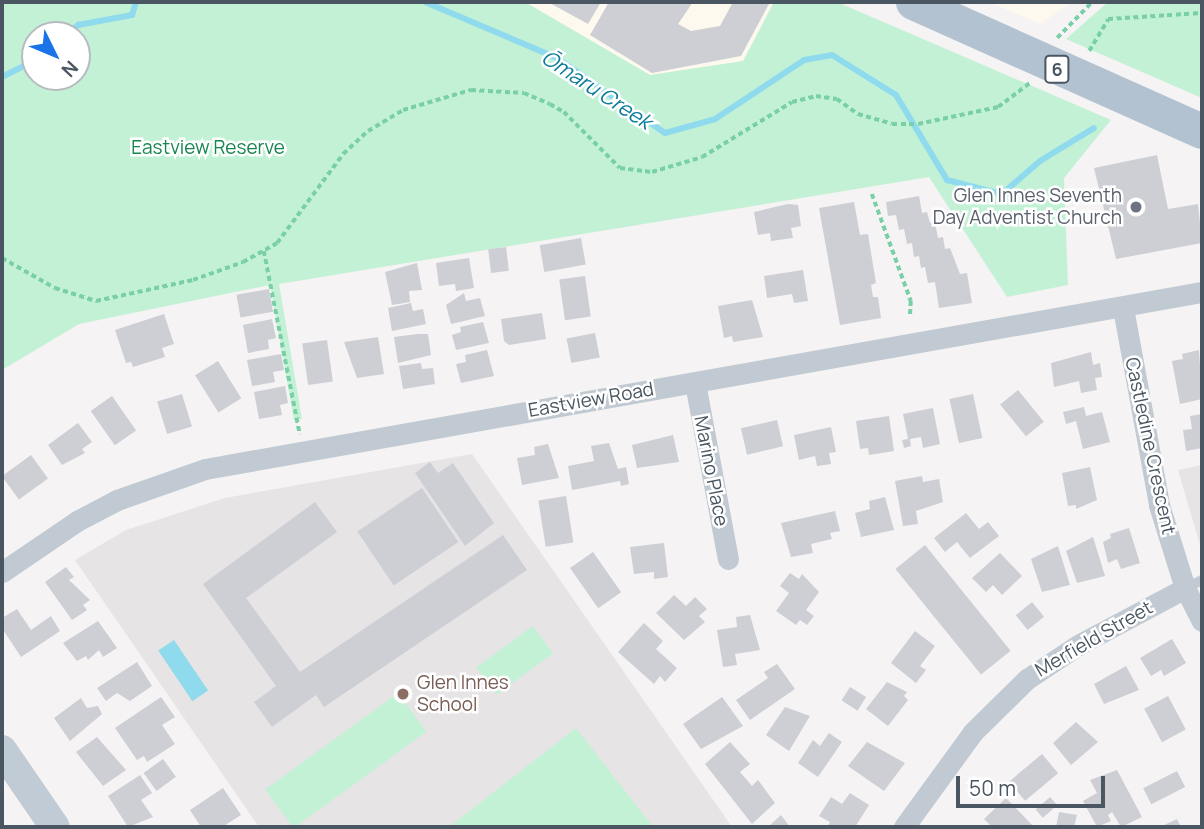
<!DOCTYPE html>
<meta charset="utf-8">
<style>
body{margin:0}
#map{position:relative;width:1204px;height:829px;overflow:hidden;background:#f5f3f3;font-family:Manrope,sans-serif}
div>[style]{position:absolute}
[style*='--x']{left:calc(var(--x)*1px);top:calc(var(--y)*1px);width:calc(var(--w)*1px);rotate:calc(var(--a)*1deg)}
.commercial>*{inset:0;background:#fdf9ef}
.education>*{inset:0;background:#e6e4e5}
.green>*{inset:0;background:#c3f1d5;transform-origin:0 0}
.water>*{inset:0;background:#90daee;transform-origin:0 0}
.stream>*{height:6px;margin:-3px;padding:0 3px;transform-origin:3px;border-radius:3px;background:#90daee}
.building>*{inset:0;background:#cdcfd5;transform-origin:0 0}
.path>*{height:3.5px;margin-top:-1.75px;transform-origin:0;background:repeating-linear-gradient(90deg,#7ad0a6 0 5px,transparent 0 8.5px)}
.service>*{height:10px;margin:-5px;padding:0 5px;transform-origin:5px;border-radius:5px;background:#c1cad2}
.minor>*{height:21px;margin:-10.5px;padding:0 10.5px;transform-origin:10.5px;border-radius:10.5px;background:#c1cad2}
.secondary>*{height:30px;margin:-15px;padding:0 15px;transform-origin:15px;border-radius:15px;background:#c1cbd6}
.primary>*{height:35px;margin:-17.5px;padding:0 17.5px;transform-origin:17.5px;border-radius:17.5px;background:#b3c2d1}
.dots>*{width:19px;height:19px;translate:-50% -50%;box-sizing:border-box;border:4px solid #fff;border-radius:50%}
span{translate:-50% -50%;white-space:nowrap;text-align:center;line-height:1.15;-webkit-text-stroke:5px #fff;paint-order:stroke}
.shield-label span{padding:2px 5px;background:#fff;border:2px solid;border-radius:5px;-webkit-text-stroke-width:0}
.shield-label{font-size:18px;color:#4a5661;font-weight:700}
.park-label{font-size:19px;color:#17864f}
.worship-label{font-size:19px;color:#5b616d}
.right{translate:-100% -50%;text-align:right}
.street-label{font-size:19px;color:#4a5661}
.education-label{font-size:19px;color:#785e54}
.left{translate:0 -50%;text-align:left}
.water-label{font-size:21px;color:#0c7c9b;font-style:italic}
.frame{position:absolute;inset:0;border:4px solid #4a5661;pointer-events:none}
.north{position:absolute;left:21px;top:21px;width:70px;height:70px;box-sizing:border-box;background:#fff;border:2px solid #b7bbc0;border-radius:50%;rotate:133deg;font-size:19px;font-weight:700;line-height:28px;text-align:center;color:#4a5661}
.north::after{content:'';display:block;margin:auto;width:24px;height:32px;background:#1a73e8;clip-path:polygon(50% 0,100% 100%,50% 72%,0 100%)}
.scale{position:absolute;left:956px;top:776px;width:149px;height:32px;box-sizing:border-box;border:4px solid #4a5661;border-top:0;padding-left:9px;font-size:21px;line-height:24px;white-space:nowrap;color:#4a5661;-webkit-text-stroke:5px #fff;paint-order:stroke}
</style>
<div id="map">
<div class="commercial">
<div style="clip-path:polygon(525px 2px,774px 2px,744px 61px,650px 75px)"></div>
<div style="clip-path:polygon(989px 2px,1072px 2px,1040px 24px)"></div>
</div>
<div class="education">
<div style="clip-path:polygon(472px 454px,732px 827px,259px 827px,75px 560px,126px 530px,225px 498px)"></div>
<div style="clip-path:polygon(1202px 465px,1202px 552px,1178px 470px)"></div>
</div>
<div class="green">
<div style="clip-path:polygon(evenodd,2px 2px,525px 2px,650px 75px,743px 61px,774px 2px,837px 2px,1111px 120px,1064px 178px,1068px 285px,1007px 297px,929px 177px,279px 284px,302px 419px,294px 420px,270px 285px,79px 324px,2px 370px,2px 2px,35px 35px,77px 35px,77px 77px,35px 77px,35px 35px)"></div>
<div style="clip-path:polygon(1108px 2px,1202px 2px,1202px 98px,1066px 39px)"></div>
<div style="left:533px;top:626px;width:34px;height:70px;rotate:54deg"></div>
<div style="left:398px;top:693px;width:48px;height:164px;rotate:54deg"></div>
<div style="clip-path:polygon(576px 728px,653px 827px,449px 827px)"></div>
</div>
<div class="water">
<div style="left:174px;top:640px;width:61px;height:19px;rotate:56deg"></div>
</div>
<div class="stream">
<div style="--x:425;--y:2;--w:143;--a:23"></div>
<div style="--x:557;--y:58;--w:131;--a:34.8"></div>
<div style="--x:665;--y:133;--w:52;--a:-15.6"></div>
<div style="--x:715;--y:119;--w:107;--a:-33.5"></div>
<div style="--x:804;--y:60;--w:28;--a:-10"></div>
<div style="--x:832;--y:55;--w:75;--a:32"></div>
<div style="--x:896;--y:95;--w:99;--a:59"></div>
<div style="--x:947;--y:180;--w:57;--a:14.3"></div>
<div style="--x:1002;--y:194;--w:50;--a:-41"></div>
<div style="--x:1040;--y:161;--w:63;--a:-31.4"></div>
<div style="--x:66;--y:35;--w:16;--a:-40"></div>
<div style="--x:78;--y:25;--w:55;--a:-10.5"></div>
<div style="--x:132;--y:15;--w:14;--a:-73"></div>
<div style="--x:2;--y:77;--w:37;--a:-27"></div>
</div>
<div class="building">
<div style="clip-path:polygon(548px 2px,601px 2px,588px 24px)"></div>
<div style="clip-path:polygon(609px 2px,693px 2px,678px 24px,691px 31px,720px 26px,733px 2px,770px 2px,741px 56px,652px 73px,590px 35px)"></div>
<div style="clip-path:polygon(1157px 155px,1168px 209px,1198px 204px,1202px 243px,1116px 259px,1094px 168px)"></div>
<div style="clip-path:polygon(919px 196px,922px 213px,927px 212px,930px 223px,935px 223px,938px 238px,943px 237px,945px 249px,950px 248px,960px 274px,967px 273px,972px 303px,939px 308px,935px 282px,928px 283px,925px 267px,921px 268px,919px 256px,914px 257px,912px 243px,907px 244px,904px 229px,899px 230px,896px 215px,888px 216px,886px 202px)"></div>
<div style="clip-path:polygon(854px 202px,860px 235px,868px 234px,876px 283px,871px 285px,873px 297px,878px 297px,881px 318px,840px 325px,819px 208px)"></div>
<div style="clip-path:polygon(788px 204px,798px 205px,801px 226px,791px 228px,793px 238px,771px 241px,770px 233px,758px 235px,754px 212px)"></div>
<div style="left:581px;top:238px;width:27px;height:42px;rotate:80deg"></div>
<div style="left:506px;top:247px;width:24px;height:18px;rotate:83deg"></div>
<div style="clip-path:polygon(469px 258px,474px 288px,456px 291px,455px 284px,439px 286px,436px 263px)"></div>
<div style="clip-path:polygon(417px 263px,422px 290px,409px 291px,410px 302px,392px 305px,385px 272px)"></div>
<div style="clip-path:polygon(803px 270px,808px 301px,794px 303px,792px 294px,767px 298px,764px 276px)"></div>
<div style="left:585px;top:276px;width:41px;height:26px;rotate:82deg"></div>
<div style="left:269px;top:289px;width:23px;height:33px;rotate:80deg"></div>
<div style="clip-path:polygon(464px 293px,466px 301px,480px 298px,485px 316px,451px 324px,446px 305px)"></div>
<div style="clip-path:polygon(752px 300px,763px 337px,733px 342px,732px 336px,724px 338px,718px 306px)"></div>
<div style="clip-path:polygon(411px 303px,413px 311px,423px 309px,426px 324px,392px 331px,388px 308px)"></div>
<div style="clip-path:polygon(542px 313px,546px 339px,509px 345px,504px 341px,501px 319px)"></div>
<div style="clip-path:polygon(164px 314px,174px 344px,162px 348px,165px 357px,133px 367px,131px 362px,126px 363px,115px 330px)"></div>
<div style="clip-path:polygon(272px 319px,276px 338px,268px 340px,269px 349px,248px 353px,243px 325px)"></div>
<div style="clip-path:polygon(483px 322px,489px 343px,456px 350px,452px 335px,461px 332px,460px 327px)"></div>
<div style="left:595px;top:333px;width:25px;height:29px;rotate:79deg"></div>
<div style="clip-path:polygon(418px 334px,428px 334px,431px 355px,398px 363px,394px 337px)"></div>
<div style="clip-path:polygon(378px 337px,384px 374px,357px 378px,344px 342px)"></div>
<div style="left:327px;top:340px;width:42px;height:25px;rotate:82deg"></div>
<div style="clip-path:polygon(487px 350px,494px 376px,461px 383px,456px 364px,466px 362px,465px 355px)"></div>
<div style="clip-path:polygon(1199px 350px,1202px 399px,1180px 404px,1172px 361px,1183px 359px,1182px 354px)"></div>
<div style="clip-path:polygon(1091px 352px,1093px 365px,1100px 363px,1102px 377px,1095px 378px,1097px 390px,1081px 393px,1079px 381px,1054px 387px,1051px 363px)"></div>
<div style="clip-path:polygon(281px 354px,284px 370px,273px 372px,275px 382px,252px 386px,247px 360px)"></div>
<div style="left:218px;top:361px;width:44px;height:27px;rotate:58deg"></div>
<div style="clip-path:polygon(421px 363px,422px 369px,433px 368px,435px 384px,403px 389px,399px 366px)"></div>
<div style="clip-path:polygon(285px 386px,288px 403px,280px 405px,282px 415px,259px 419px,254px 392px)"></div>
<div style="left:1018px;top:390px;width:41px;height:23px;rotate:51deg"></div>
<div style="left:182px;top:394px;width:34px;height:26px;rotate:73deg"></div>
<div style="left:973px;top:394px;width:45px;height:24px;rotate:78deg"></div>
<div style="left:112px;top:396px;width:42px;height:26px;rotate:55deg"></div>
<div style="clip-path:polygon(1084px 407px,1086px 416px,1102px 412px,1110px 442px,1083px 449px,1076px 421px,1066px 424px,1063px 412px)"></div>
<div style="clip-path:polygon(933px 408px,940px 444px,923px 448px,921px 437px,910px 439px,911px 446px,904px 448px,902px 440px,908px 439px,903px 414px)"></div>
<div style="clip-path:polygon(1202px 414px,1202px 448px,1186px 451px,1183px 430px,1192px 429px,1190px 416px)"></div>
<div style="clip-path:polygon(889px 416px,894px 451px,869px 455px,868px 448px,860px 449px,856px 421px)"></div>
<div style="left:777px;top:420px;width:27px;height:37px;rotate:77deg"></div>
<div style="clip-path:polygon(78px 423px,92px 442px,82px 449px,85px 453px,62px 465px,48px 445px)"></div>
<div style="clip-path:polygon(831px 427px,836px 452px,829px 453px,831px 464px,817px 466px,815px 456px,799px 460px,794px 435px)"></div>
<div style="clip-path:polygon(673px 435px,679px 462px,637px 468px,632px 445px)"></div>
<div style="clip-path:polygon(609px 443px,618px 469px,626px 467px,629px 484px,621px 486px,620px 481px,572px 490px,568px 466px,594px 461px,591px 446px)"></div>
<div style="clip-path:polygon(548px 444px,559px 478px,522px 485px,517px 458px,535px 455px,534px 447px)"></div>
<div style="left:31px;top:455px;width:29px;height:36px;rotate:54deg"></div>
<div style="clip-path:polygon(430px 462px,438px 473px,453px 463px,494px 523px,465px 546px,415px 473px)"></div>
<div style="clip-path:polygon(1090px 467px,1097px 500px,1076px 509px,1076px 505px,1068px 506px,1062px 473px)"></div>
<div style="clip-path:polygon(922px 476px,923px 482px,939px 479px,943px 502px,916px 511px,918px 524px,903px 526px,895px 481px)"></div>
<div style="left:422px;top:488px;width:65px;height:78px;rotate:56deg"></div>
<div style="left:566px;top:496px;width:47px;height:28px;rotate:81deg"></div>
<div style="clip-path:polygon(885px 497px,894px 530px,861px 537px,855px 513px,870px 509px,869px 501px)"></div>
<div style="clip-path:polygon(315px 502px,337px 532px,246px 598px,300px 672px,503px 535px,527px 570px,324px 707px,316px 695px,272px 727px,254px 702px,276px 686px,203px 584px)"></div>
<div style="clip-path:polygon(835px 511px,840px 531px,830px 533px,832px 539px,811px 544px,813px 553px,791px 557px,781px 523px)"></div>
<div style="clip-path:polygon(966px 513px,979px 529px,988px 522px,999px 536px,970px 558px,957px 542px,945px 552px,934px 538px)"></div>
<div style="clip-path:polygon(1129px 528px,1140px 563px,1121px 569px,1117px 559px,1108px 563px,1103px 542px,1111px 538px,1110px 534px)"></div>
<div style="clip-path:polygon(1093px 537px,1105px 576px,1077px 583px,1066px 551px)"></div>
<div style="clip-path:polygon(664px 543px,668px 577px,654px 579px,654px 572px,634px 574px,630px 547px)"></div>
<div style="left:925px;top:545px;width:136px;height:38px;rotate:51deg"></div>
<div style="clip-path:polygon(1058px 546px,1070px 585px,1042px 592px,1031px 559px)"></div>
<div style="left:593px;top:552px;width:49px;height:28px;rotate:55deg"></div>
<div style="clip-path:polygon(1000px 553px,1022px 576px,1002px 595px,993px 585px,986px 592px,972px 578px)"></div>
<div style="clip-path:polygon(66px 567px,74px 577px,69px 580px,90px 600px,83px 605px,87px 610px,72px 620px,45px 582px)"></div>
<div style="clip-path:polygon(790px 573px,799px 579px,802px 574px,819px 592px,806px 610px,814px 616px,807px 625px,800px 620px,796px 625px,776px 611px,789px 593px,780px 586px)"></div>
<div style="clip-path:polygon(674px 595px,686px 606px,695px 597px,707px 609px,699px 616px,705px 622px,684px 640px,656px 613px)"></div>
<div style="left:1032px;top:602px;width:19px;height:21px;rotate:51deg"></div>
<div style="clip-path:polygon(17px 609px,31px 630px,51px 616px,60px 631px,21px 657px,2px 628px,2px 618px)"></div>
<div style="clip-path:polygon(750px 615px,760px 650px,735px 654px,737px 665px,723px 667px,717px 630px,737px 627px,736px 617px)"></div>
<div style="clip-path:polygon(98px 621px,117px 648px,103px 657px,99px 650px,88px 660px,86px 656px,77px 661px,63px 643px)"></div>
<div style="clip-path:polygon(644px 623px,663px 641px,656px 649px,677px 668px,665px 682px,660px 676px,654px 684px,618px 652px)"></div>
<div style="clip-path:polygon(915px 631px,935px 646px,920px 666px,926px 670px,916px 683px,891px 663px)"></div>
<div style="clip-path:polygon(1172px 639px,1186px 663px,1164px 676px,1161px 670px,1151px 676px,1140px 658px)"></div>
<div style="clip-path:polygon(137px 662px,152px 686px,130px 701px,117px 693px,106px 701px,97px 688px)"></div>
<div style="clip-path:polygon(777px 664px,795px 689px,750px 720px,736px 700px,768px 678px,764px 672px)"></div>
<div style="clip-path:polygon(1126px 666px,1139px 690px,1104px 704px,1094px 684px)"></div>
<div style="clip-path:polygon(887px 682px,907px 692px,904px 696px,908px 700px,888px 726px,866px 709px)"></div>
<div style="left:850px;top:687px;width:19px;height:16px;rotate:32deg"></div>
<div style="left:1168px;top:696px;width:38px;height:27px;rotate:62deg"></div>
<div style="clip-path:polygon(161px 697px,175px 717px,162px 725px,175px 744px,147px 762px,144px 756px,137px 760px,115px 728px)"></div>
<div style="clip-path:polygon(722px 697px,743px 726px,701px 749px,683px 724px)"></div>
<div style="clip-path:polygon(81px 698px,87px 708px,98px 706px,102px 714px,70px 741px,54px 718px)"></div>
<div style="clip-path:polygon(785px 707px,810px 716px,789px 751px,766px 735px)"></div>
<div style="clip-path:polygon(1076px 722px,1098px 742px,1071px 765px,1053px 743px)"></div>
<div style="clip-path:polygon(829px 733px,842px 742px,818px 777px,798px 763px,813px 740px,820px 746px)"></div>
<div style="clip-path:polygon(97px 737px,126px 770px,103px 786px,76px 752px)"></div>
<div style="clip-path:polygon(730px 742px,750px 764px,740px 772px,752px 786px,758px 780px,775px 803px,752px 824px,705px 764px)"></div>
<div style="clip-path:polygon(867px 742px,905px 763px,884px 791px,848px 766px)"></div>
<div style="left:1042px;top:754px;width:25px;height:43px;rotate:50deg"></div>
<div style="left:163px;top:759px;width:22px;height:24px;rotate:54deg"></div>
<div style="clip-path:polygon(1117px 770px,1142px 817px,1121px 827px,1112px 812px,1108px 815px,1111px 821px,1097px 827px,1083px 801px,1097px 793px,1090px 780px)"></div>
<div style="left:1177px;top:771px;width:18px;height:38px;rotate:63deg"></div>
<div style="clip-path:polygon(140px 775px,152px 793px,141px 800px,153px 817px,128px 827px,108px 796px)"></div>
<div style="clip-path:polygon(223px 788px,241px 815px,222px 827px,201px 827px,190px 810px)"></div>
<div style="clip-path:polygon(850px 793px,869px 805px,855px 827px,827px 827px,830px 822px,819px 816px,831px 797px,842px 804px)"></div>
<div style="left:1050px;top:797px;width:11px;height:19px;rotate:49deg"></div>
<div style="clip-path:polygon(1006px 798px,1034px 827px,992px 827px,984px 819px)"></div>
<div style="clip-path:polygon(1059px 812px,1077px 815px,1074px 827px,1056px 827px)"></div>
<div style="clip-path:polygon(781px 815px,790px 827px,768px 827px)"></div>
<div style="clip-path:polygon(1177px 819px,1181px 827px,1160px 827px)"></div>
</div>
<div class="path">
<div style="--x:1057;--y:38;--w:50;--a:-45.8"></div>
<div style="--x:1089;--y:51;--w:37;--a:-59"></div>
<div style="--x:1108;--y:19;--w:94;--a:-3.7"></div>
<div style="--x:872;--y:194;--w:114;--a:70"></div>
<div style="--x:911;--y:301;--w:17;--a:93"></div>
<div style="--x:264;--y:251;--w:187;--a:78.9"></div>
<div style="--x:2;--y:258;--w:61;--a:29.5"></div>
<div style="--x:55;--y:288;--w:43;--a:17.6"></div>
<div style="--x:96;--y:301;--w:99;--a:-12.2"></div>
<div style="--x:193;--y:280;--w:53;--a:-19.8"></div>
<div style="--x:243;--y:262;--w:39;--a:-29"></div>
<div style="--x:277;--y:243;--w:111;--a:-53.4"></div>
<div style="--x:343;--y:154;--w:34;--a:-43"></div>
<div style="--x:368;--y:131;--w:41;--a:-31"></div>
<div style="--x:403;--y:110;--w:71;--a:-16.4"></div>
<div style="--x:471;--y:90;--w:53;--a:3.2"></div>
<div style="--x:524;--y:93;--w:28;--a:23"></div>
<div style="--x:550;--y:104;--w:16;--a:30"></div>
<div style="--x:564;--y:112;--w:79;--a:45"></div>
<div style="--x:620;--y:168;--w:32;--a:7"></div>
<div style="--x:652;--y:172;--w:52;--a:-16.7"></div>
<div style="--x:702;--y:157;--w:105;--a:-31.4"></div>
<div style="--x:792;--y:102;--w:25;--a:-14"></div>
<div style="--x:816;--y:96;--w:21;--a:8"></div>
<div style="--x:837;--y:99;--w:26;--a:36"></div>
<div style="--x:858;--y:114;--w:35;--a:16"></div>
<div style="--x:892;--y:124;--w:26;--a:0"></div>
<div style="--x:918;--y:124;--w:82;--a:-12"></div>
<div style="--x:998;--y:107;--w:41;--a:-37.1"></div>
</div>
<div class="service">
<div style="--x:1185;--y:588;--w:19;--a:-25"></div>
</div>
<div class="minor">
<div style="--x:1123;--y:308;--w:200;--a:79.6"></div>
<div style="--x:1159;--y:505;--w:87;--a:72.6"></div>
<div style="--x:1185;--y:588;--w:37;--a:63"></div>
<div style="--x:695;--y:383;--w:179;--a:79.4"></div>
<div style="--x:2;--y:572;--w:91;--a:-34.2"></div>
<div style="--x:77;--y:521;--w:45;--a:-27.7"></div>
<div style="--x:117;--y:500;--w:93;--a:-19.4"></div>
<div style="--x:205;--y:469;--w:1013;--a:-10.07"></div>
<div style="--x:904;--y:827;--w:117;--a:-54"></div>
<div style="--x:973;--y:732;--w:76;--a:-44.5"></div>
<div style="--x:1027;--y:679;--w:61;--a:-33.7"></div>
<div style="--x:1078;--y:645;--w:121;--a:-28"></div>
</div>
<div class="secondary">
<div style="--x:2;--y:750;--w:93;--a:55.5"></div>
</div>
<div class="primary">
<div style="--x:913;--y:2;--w:316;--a:24.1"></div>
</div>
<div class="dots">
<div style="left:1136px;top:207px;background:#6b7280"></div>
<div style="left:403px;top:694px;background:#8d6e63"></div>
</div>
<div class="shield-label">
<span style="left:1057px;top:69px">6</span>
</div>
<div class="park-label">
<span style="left:208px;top:148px">Eastview Reserve</span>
</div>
<div class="worship-label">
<span class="right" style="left:1122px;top:207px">Glen Innes Seventh<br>Day Adventist Church</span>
</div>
<div class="street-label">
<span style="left:591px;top:400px;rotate:-10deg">Eastview Road</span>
<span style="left:1150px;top:446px;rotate:78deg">Castledine Crescent</span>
<span style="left:711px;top:471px;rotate:79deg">Marino Place</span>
<span style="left:1094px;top:639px;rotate:-30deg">Merfield Street</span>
</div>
<div class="education-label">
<span class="left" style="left:417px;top:694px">Glen Innes<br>School</span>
</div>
<div class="water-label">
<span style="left:597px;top:89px;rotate:33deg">Ōmaru Creek</span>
</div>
<div class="frame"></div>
<div class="north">N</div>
<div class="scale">50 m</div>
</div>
